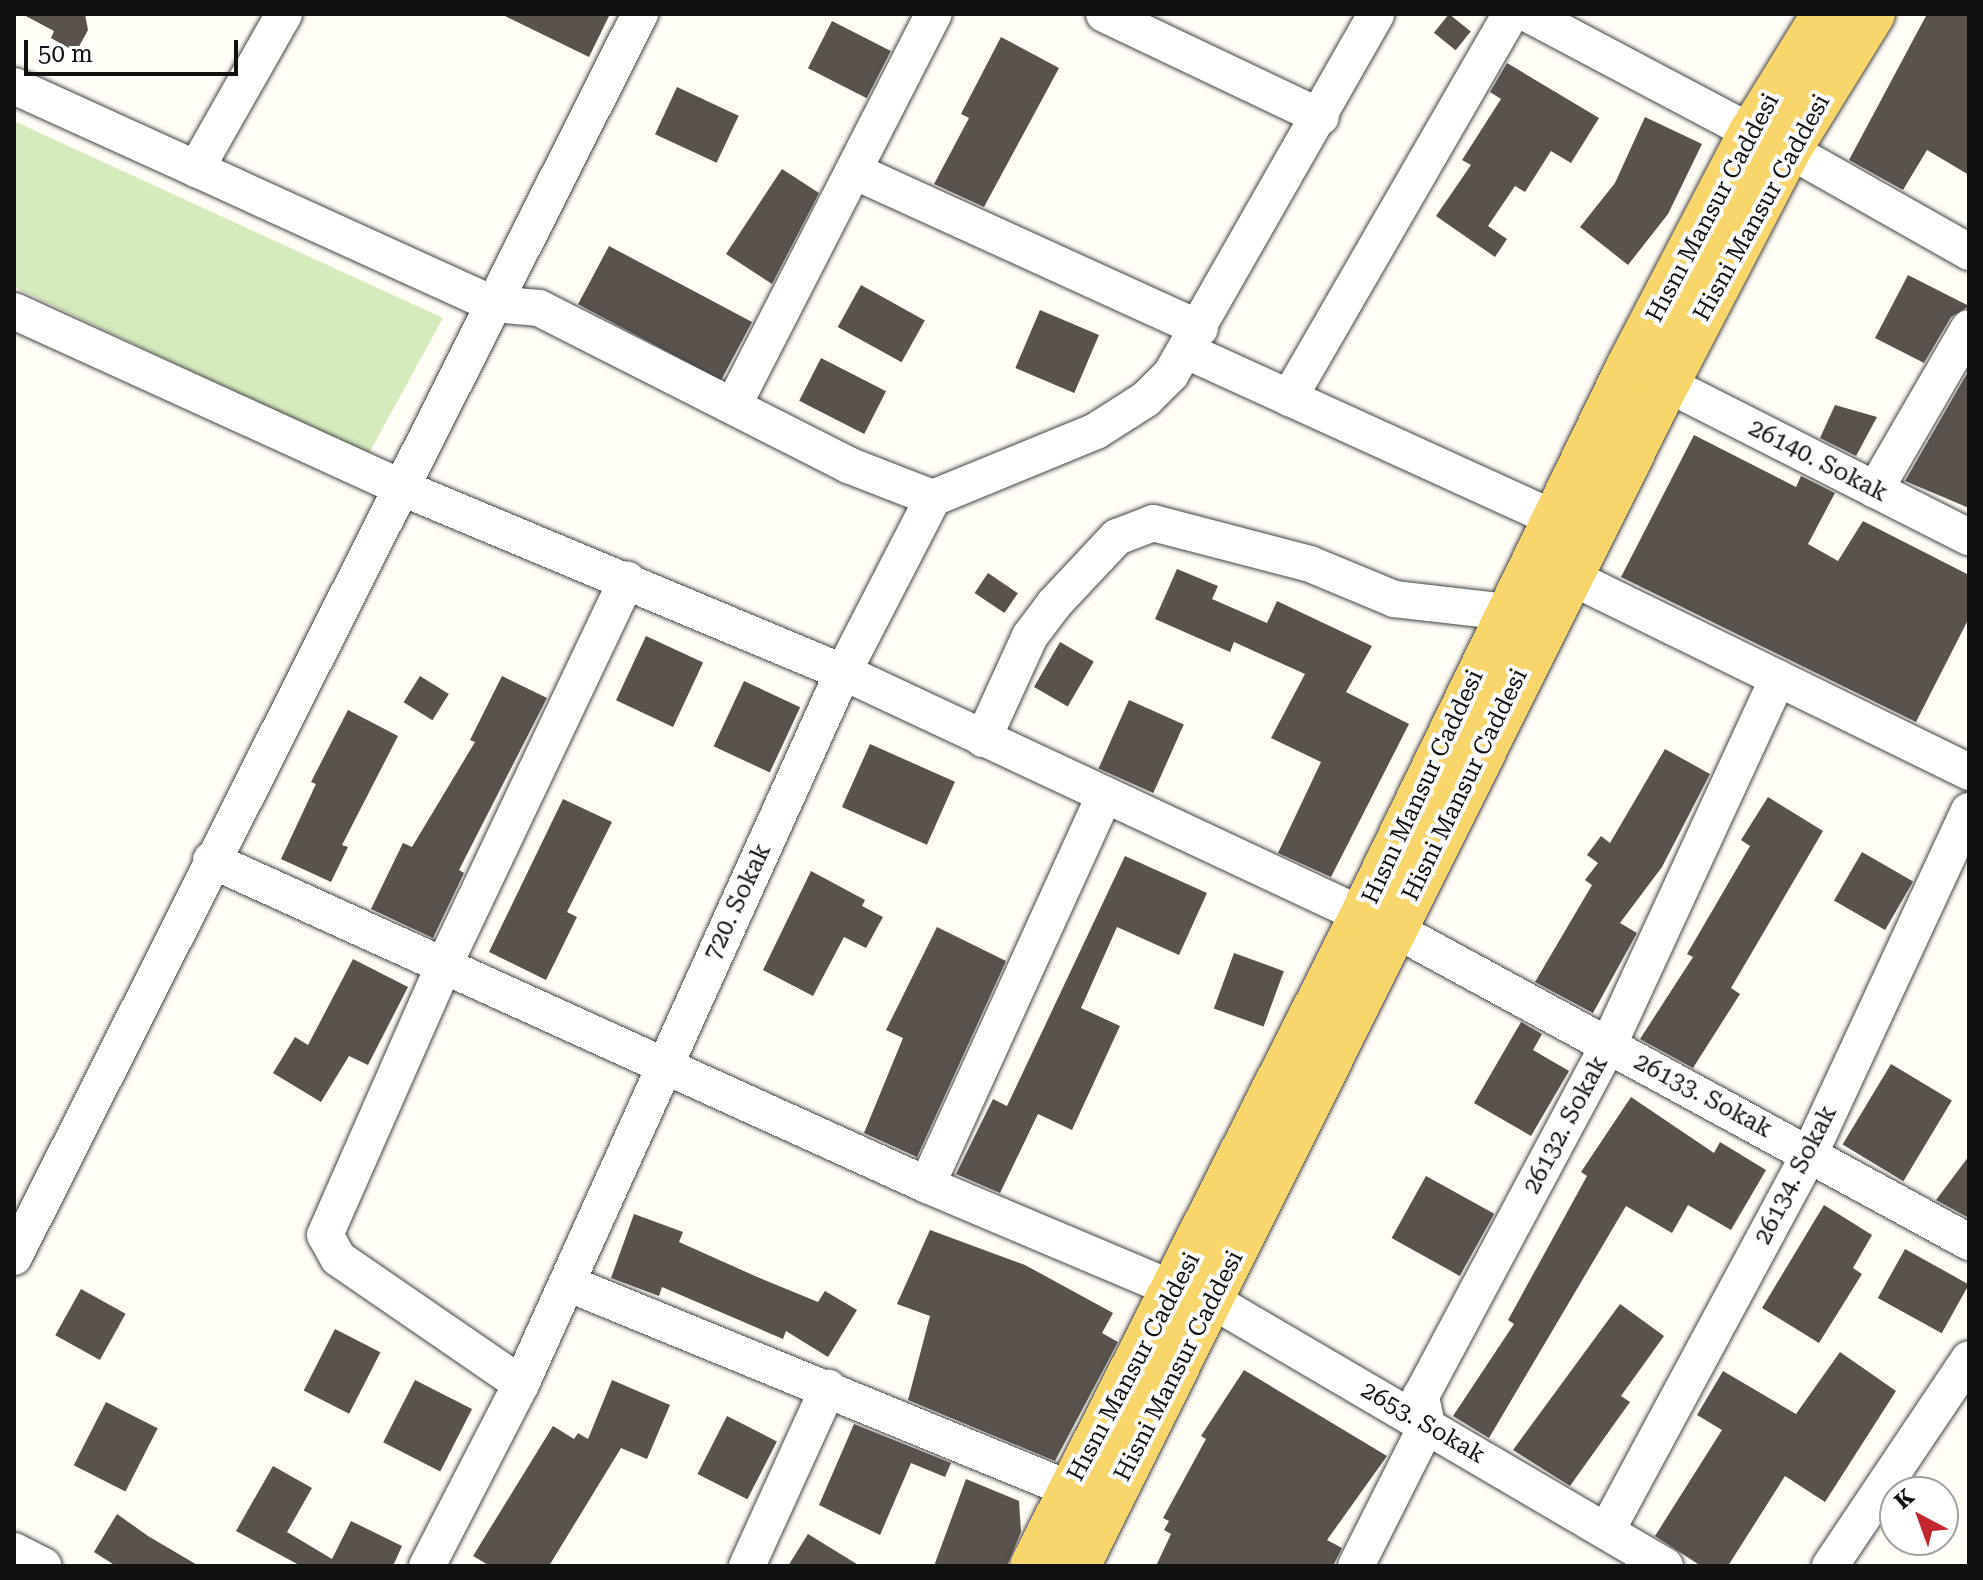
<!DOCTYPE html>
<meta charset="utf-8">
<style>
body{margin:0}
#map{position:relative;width:1983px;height:1580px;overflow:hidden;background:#fffdf5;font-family:"Roboto Serif",serif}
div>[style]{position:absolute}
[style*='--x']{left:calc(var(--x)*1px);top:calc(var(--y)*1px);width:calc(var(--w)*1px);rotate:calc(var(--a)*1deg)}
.green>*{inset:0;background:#d5ebbd}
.building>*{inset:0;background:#5a524d;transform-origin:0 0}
.roads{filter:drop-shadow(0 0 2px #444) drop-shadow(0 0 2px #444)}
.minor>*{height:36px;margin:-18px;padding:0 18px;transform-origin:18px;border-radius:18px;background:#fff}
.major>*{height:44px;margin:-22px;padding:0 22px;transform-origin:22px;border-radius:22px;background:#f9d66b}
span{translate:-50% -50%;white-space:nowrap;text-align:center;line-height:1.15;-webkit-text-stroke:8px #fff;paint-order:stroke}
.street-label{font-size:24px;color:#111}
.frame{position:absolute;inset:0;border:16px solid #111;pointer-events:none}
.north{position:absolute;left:1879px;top:1476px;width:80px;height:80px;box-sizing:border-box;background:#fff;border:2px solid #a0a0a0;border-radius:50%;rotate:319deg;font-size:22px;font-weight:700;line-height:32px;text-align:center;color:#111}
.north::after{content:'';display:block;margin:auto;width:28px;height:36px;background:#c4262e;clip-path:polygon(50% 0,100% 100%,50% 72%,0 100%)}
.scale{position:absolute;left:24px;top:40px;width:214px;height:36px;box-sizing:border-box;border:4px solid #111;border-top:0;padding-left:10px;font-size:24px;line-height:28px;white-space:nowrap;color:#111;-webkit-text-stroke:6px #fff;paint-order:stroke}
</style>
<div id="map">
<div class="green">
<div style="clip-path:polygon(14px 121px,443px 318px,368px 455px,14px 287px)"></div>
</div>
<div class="building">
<div style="clip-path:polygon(22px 14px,85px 14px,88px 30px,76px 52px,51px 38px,54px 31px)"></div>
<div style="clip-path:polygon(501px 14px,610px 14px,589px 57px)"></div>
<div style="left:1449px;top:14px;width:28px;height:24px;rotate:39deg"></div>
<div style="clip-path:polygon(1927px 14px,1969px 14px,1969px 175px,1927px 150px,1903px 190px,1849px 160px)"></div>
<div style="left:832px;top:21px;width:66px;height:53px;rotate:27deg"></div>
<div style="clip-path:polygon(1001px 37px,1059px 68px,984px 207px,934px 184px,969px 118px,961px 114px)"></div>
<div style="clip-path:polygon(1507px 63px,1599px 118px,1571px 163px,1551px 151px,1525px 192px,1515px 186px,1488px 226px,1507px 239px,1495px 257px,1436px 216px,1471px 165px,1462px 160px,1501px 99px,1490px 92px)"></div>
<div style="left:677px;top:87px;width:68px;height:52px;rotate:25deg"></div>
<div style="clip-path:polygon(1645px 117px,1702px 144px,1668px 214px,1628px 265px,1580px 227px,1615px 183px)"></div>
<div style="clip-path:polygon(782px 169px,819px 193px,772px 284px,726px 254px)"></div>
<div style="left:609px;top:246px;width:162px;height:66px;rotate:28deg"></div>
<div style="clip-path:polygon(1908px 275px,1969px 306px,1951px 317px,1924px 363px,1875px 338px)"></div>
<div style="left:861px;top:285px;width:73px;height:48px;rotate:29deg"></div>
<div style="left:1040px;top:310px;width:64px;height:63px;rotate:23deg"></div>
<div style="left:821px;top:358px;width:73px;height:48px;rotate:27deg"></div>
<div style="clip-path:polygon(1969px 370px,1969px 508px,1905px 481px)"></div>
<div style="clip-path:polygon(1835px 405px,1877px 417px,1856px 456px,1820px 438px)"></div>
<div style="clip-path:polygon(1694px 435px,1796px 487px,1801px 476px,1835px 493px,1808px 544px,1838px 561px,1863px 521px,1969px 575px,1969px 618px,1916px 722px,1621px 577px)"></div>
<div style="clip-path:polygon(1177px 569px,1218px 586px,1212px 599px,1267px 623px,1277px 601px,1372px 646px,1346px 692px,1409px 724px,1331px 877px,1278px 853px,1321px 762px,1271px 738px,1305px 674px,1234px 642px,1230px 652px,1155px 619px)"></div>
<div style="left:988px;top:573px;width:36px;height:24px;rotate:34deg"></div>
<div style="left:646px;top:636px;width:63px;height:71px;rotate:25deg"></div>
<div style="left:1060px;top:642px;width:39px;height:52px;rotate:30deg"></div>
<div style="left:420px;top:676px;width:34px;height:31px;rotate:32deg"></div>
<div style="clip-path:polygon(502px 676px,547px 698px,459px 870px,464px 873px,433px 938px,371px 909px,403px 843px,412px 847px,475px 742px,470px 740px)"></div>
<div style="left:744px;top:681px;width:62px;height:72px;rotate:25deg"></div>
<div style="left:1129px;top:700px;width:60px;height:75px;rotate:24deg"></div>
<div style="clip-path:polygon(348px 710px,398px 736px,342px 845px,348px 847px,331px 882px,281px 859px,316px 784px,311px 782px)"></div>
<div style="left:870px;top:744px;width:93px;height:69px;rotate:24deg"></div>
<div style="clip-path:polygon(1665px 749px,1710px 774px,1662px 867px,1620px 923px,1637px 933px,1593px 1013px,1535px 982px,1592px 885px,1585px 880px,1598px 863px,1587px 855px,1601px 836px,1610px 843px)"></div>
<div style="clip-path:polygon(1768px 797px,1823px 831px,1731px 988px,1740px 994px,1693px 1068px,1640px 1039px,1693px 957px,1687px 954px,1750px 846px,1741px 840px)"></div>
<div style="clip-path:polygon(563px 799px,612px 822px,567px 912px,577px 917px,546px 980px,489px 952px)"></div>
<div style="left:1862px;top:852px;width:59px;height:56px;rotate:30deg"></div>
<div style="clip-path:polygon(1125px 856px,1207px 893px,1179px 955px,1117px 927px,1081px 1008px,1120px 1026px,1072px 1130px,1038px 1114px,1000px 1193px,956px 1174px,993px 1099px,1007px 1106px)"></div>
<div style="clip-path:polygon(811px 871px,865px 900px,862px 906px,883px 917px,866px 948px,844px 937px,813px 996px,763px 970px)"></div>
<div style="clip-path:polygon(937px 927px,1006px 961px,917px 1157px,864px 1133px,903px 1038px,886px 1030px)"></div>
<div style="left:1234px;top:953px;width:53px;height:59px;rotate:20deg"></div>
<div style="clip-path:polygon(353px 959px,408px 987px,368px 1065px,349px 1056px,321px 1102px,273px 1073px,295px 1037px,308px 1045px)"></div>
<div style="clip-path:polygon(1521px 1022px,1542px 1034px,1533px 1050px,1569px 1071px,1531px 1136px,1474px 1103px)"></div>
<div style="left:1891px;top:1064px;width:71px;height:94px;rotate:31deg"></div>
<div style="clip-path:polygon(1631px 1097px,1714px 1153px,1720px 1142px,1766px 1170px,1731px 1230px,1688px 1205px,1672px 1233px,1626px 1206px,1489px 1438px,1453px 1416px,1514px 1324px,1508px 1320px,1587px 1176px,1581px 1172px)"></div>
<div style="clip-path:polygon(1969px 1156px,1969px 1218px,1936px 1200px)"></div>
<div style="left:1426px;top:1176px;width:78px;height:71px;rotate:29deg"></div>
<div style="clip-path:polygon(1824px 1205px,1872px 1235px,1853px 1268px,1862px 1274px,1819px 1343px,1762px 1308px)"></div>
<div style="clip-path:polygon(634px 1214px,683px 1232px,679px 1242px,755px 1276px,818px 1302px,825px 1291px,857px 1310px,828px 1357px,786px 1331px,783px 1339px,662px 1287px,659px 1296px,611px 1278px)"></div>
<div style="clip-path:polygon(930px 1230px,1025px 1265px,1113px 1313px,1102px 1333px,1118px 1342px,1055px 1461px,908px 1400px,930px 1316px,897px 1304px)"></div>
<div style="left:1905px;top:1249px;width:73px;height:56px;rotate:29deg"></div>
<div style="left:81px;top:1289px;width:51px;height:53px;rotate:29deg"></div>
<div style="clip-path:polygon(1620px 1304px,1664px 1336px,1621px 1396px,1630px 1402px,1570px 1486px,1513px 1450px)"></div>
<div style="left:335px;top:1329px;width:51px;height:69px;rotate:27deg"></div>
<div style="clip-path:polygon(1840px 1352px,1896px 1391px,1825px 1502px,1785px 1476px,1728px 1566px,1701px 1566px,1655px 1536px,1722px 1430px,1697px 1415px,1723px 1371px,1796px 1414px)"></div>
<div style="clip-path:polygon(1244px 1370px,1387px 1456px,1327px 1540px,1342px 1548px,1333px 1566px,1156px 1566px,1171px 1534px,1164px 1530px,1169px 1521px,1163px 1518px,1206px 1439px,1201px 1436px)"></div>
<div style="left:415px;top:1380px;width:64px;height:70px;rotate:27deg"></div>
<div style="clip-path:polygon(612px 1380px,670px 1405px,647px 1459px,621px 1448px,549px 1566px,490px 1566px,473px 1556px,553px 1426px,574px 1439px,578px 1433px,588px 1439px)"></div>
<div style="left:106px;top:1402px;width:58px;height:71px;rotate:27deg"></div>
<div style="left:727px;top:1416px;width:56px;height:65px;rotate:27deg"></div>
<div style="clip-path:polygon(854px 1424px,951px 1463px,945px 1477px,911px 1463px,880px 1535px,819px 1505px)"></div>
<div style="clip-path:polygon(273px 1466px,312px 1488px,287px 1532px,332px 1559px,351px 1521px,402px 1546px,393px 1566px,301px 1566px,236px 1531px)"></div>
<div style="clip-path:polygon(966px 1479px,1019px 1501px,1021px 1532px,1007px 1566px,934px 1566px)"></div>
<div style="clip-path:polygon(117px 1514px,148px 1536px,199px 1566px,116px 1566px,94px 1552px)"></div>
<div style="clip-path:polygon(808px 1534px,860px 1566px,788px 1566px)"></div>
</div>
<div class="roads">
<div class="minor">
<div style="--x:1104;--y:14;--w:240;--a:25.4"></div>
<div style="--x:1528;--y:14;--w:252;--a:27.9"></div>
<div style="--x:14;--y:86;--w:526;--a:24.47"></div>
<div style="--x:493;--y:304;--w:46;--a:5"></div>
<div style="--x:539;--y:308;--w:347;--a:26.9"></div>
<div style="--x:848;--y:465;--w:91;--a:21.2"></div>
<div style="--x:933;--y:498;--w:176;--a:-22.3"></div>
<div style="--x:1096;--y:431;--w:59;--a:-32.6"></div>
<div style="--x:1146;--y:399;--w:35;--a:-45"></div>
<div style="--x:1171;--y:374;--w:414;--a:-60.3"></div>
<div style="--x:1789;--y:150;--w:207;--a:29.5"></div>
<div style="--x:196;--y:169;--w:178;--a:-60.4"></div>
<div style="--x:854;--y:171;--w:380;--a:24.5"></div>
<div style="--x:14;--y:311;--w:424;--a:24.5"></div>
<div style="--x:400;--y:487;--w:480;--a:22.7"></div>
<div style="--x:843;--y:672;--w:781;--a:114.33"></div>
<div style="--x:521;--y:1384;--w:205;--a:117.3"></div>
<div style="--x:1187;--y:351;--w:401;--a:24.5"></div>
<div style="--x:1667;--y:384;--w:339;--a:26.9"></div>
<div style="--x:1289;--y:398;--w:444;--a:-60"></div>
<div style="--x:734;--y:404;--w:438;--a:-62.9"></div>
<div style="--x:1875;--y:490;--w:187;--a:-59.9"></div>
<div style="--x:933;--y:498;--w:196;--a:117.3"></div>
<div style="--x:843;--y:672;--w:573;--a:25.09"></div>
<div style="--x:1569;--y:576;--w:445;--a:26.1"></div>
<div style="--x:983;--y:739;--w:113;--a:-65.5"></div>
<div style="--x:1030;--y:636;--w:40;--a:-53"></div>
<div style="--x:1054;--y:604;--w:92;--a:-46.8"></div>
<div style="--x:1117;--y:537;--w:39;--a:-21"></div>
<div style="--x:1153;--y:523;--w:162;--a:14.6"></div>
<div style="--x:1310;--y:564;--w:91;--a:22.6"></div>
<div style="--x:1394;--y:599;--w:113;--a:6.6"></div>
<div style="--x:211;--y:860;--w:786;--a:24.41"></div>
<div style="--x:927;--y:1185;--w:270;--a:22.9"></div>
<div style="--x:1176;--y:1290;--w:39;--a:17"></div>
<div style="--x:1213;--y:1301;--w:524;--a:30.38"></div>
<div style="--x:1394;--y:929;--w:655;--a:28.56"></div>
<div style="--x:927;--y:1185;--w:427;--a:-65.5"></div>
<div style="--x:14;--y:1257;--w:1392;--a:-63.27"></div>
<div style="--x:567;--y:1283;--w:543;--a:22.31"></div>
<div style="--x:521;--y:1384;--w:222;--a:-145.5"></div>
<div style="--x:338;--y:1258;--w:26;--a:-119"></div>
<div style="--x:325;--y:1235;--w:293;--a:-66.2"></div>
<div style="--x:443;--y:967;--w:429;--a:-64.6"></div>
<div style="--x:1607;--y:1530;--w:428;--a:-61.7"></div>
<div style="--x:1810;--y:1153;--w:377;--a:-65.1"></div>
<div style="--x:14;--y:1551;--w:33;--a:27"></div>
<div style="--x:747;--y:1566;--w:196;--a:-65.5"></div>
<div style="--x:1356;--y:1566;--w:158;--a:-63.3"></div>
<div style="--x:1427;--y:1425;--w:30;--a:-102"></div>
<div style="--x:1421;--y:1396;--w:397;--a:-61.9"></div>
<div style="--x:1608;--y:1046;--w:405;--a:-65.2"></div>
<div style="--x:1830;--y:1566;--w:249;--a:-56.1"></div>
</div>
<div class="major">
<div style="--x:1032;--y:1566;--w:730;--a:-63.12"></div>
<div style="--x:1362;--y:915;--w:611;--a:-64.11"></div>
<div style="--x:1629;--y:365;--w:263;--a:-62.4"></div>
<div style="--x:1751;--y:132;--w:139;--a:-58.3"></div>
<div style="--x:1078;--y:1566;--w:1321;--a:-63.51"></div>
<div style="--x:1667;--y:384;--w:264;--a:-62.5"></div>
<div style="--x:1789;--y:150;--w:160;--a:-58.3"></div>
</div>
</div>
<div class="street-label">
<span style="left:1713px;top:208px;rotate:-62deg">Hısnı Mansur Caddesi</span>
<span style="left:1762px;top:208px;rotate:-61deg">Hisni Mansur Caddesi</span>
<span style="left:1818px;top:461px;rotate:27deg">26140. Sokak</span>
<span style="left:1465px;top:785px;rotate:-64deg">Hisni Mansur Caddesi</span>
<span style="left:1423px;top:787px;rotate:-65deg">Hısnı Mansur Caddesi</span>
<span style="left:738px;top:902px;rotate:-65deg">720. Sokak</span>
<span style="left:1703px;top:1096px;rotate:28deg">26133. Sokak</span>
<span style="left:1566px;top:1125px;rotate:-62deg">26132. Sokak</span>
<span style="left:1796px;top:1175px;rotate:-63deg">26134. Sokak</span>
<span style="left:1179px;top:1366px;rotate:-63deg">Hisni Mansur Caddesi</span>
<span style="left:1134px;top:1367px;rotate:-62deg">Hısnı Mansur Caddesi</span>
<span style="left:1423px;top:1423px;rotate:30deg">2653. Sokak</span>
</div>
<div class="frame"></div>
<div class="north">K</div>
<div class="scale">50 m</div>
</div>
